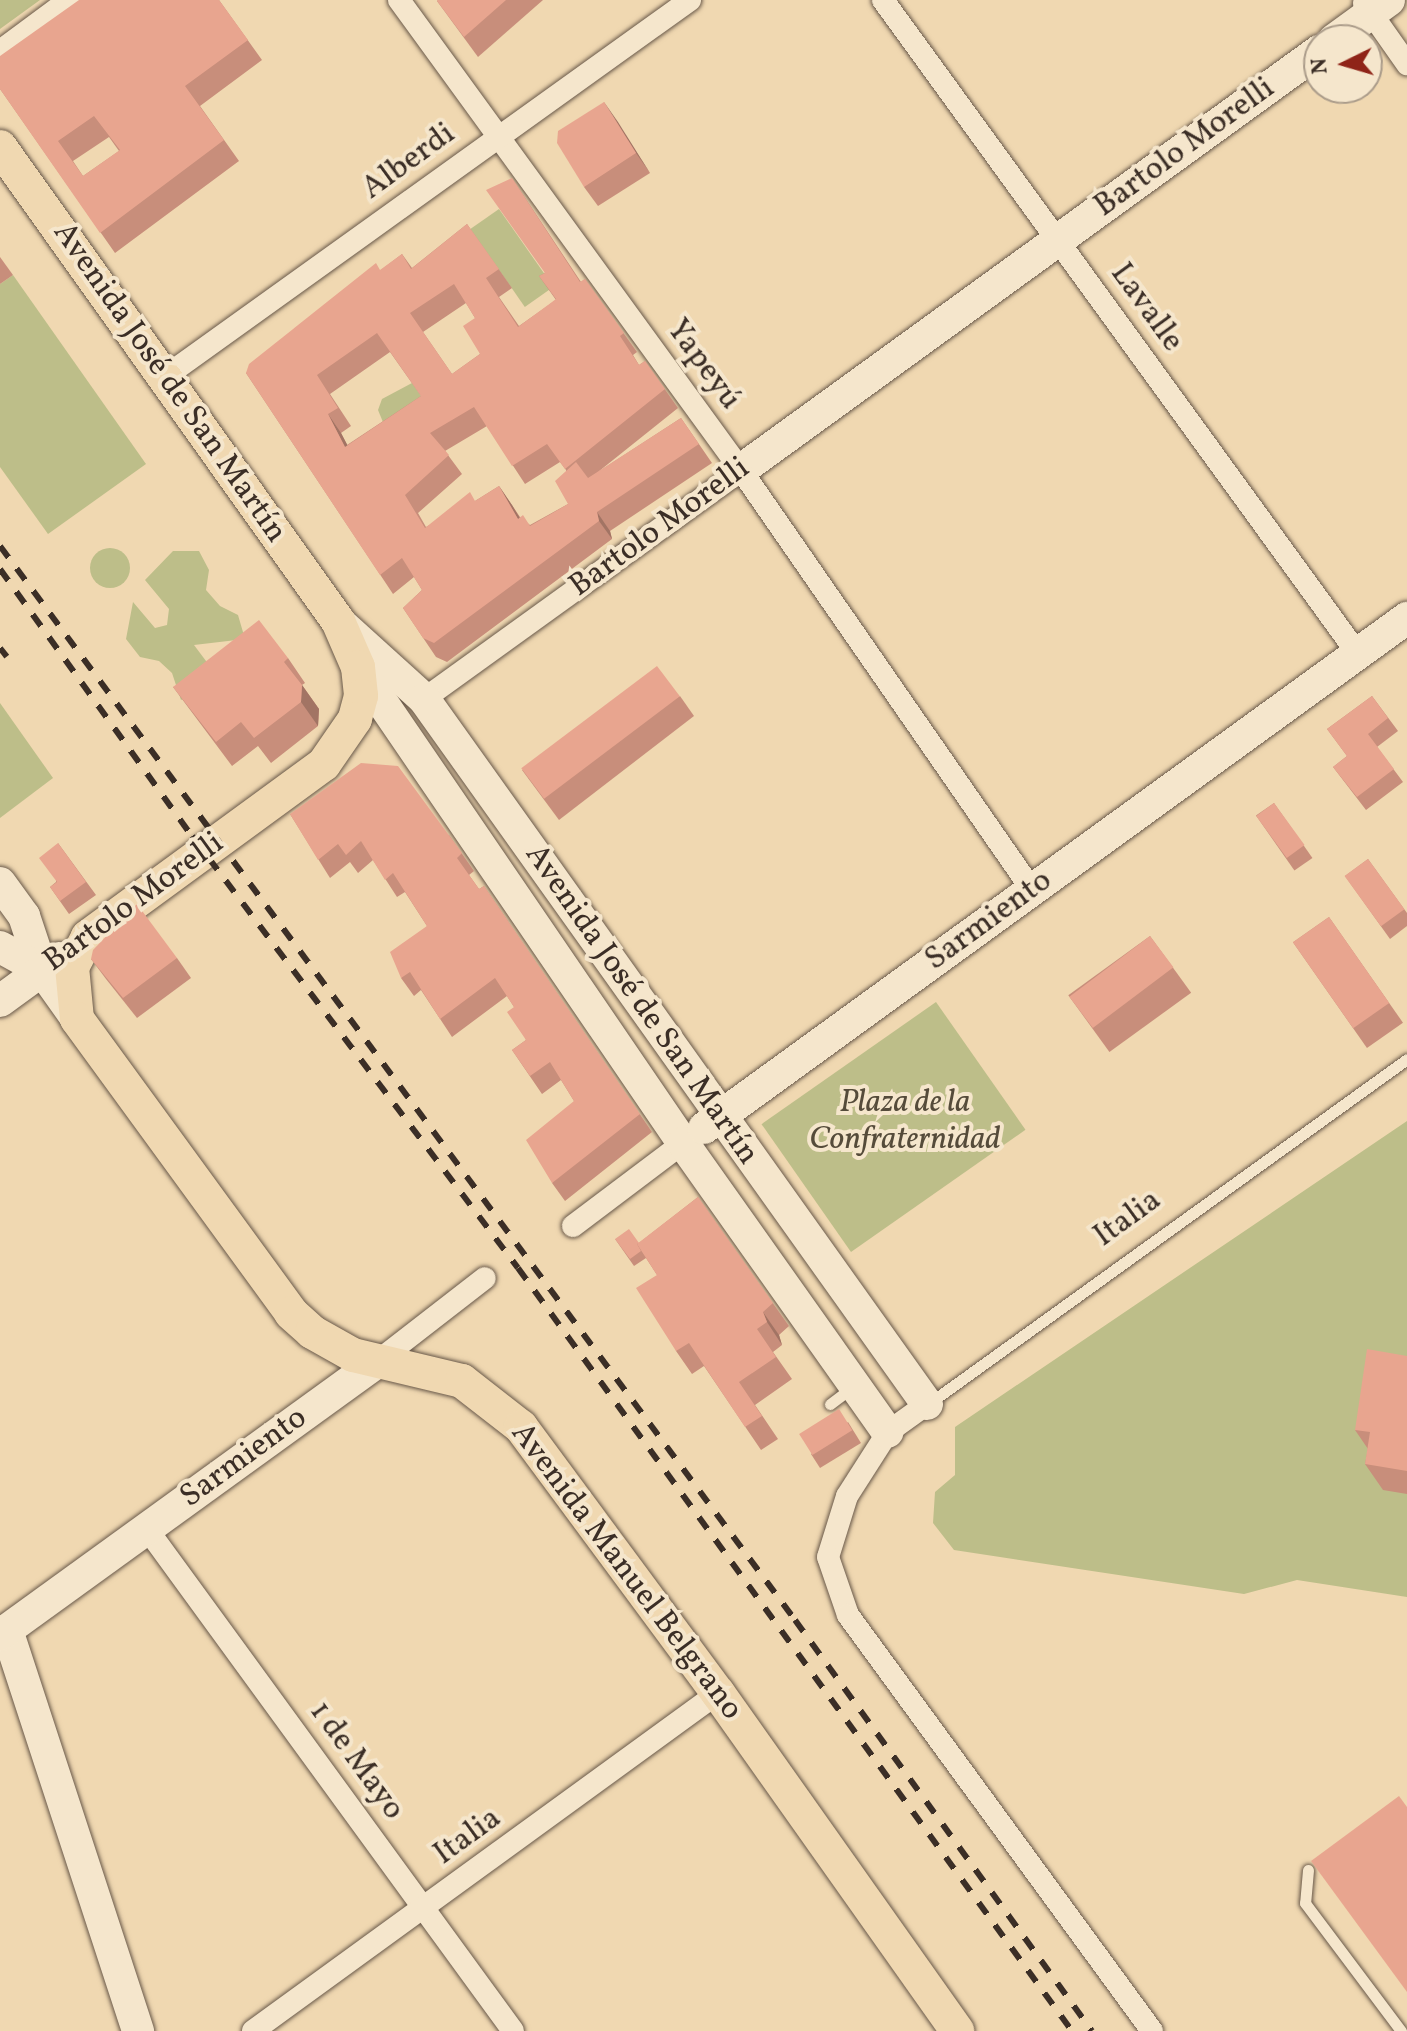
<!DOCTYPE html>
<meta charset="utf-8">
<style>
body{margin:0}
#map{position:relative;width:1407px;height:2031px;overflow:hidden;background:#f0d8b1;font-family:Vollkorn,serif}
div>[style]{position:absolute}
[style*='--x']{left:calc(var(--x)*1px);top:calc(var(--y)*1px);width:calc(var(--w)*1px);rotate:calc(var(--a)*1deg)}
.green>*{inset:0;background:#bdbe89;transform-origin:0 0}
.round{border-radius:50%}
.roads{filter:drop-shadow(0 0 2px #685849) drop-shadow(0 0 2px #685849)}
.lane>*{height:11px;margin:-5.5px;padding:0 5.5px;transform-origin:5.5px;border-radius:5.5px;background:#f5e6cc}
.street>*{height:22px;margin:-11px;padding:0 11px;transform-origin:11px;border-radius:11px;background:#f5e6cc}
.secondary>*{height:32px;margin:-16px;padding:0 16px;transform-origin:16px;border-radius:16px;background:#f5e6cc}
.primary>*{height:34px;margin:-17px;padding:0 17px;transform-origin:17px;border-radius:17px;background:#f0d8b1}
.rail>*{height:6px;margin-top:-3px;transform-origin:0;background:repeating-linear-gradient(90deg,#3b2e26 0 14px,transparent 0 28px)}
.wall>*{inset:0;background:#c88e7b;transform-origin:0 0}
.shaded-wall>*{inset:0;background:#a27464}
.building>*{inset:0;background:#e8a58f;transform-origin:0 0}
span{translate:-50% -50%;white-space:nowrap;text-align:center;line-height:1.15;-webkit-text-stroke:8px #f5e6cc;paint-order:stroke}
.street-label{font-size:32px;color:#3b2e26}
.park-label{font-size:32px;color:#554b3a;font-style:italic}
.north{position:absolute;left:1303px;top:24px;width:80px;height:80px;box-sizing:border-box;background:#f5e6cc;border:2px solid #ab9c8a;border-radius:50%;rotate:265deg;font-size:22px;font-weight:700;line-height:32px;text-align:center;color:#3b2e26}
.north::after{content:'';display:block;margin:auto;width:28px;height:36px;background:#8f2418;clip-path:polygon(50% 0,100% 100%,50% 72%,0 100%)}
</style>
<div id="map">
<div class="green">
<div style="clip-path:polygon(0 0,40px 0,0 29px)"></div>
<div style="left:499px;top:209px;width:95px;height:35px;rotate:55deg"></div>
<div style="clip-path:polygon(13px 275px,146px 464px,48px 534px,0 467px,0 284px)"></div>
<div style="clip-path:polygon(412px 383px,434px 415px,385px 427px,378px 410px,382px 399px)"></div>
<div class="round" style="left:90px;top:548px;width:40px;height:40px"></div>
<div style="clip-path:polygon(173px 551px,199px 551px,209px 570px,206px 590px,220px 606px,238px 615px,245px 639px,194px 645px,218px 677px,181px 700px,172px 673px,159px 661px,140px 657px,126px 639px,133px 602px,155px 628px,167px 625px,169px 609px,145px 580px)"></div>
<div style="clip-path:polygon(0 703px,53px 778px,0 818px)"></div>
<div style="left:936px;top:1002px;width:156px;height:213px;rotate:55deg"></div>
<div style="clip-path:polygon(1407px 1121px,1407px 1597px,1297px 1580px,1244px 1594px,954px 1550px,933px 1523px,935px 1492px,955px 1475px,955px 1427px)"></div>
</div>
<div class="roads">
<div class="lane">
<div style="--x:830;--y:1404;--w:30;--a:-37"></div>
<div style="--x:928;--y:1404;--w:590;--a:-35.76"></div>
<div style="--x:1308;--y:1870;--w:33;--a:95"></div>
<div style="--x:1305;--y:1903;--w:160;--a:53.1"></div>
</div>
<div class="street">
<div style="--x:399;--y:0;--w:581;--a:53.96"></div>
<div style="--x:741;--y:470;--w:511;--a:55.28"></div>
<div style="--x:883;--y:0;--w:808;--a:54.01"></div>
<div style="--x:1364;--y:3;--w:75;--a:54.8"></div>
<div style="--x:0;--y:51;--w:86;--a:-36.5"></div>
<div style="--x:166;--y:376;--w:645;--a:-35.66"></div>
<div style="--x:424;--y:699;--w:391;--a:-35.8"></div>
<div style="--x:573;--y:1226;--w:138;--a:-37"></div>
<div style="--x:378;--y:1361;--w:135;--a:-37.8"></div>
<div style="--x:927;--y:1404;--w:48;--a:144.3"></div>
<div style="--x:888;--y:1432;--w:76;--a:122.6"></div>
<div style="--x:847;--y:1496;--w:64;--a:107.3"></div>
<div style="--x:828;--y:1557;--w:61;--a:71"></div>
<div style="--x:848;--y:1615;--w:515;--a:53.84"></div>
<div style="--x:147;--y:1529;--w:621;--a:53.9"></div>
<div style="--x:253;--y:2031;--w:575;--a:-36.01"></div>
</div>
<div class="secondary">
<div style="--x:1334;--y:40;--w:68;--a:-36"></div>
<div style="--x:741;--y:470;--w:714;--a:-35.94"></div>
<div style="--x:338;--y:621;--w:116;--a:42.2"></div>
<div style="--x:424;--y:699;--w:866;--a:54.49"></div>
<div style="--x:358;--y:667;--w:576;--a:55.68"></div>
<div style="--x:683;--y:1143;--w:354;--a:54.7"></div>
<div style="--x:0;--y:883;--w:41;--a:54"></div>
<div style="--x:24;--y:916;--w:57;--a:71.6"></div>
<div style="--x:42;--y:970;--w:60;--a:54.5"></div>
<div style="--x:0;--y:947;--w:48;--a:28.7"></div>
<div style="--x:0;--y:1001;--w:73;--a:-36.1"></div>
<div style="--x:704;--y:1128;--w:869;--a:-35.96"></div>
<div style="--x:7;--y:1630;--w:422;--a:71.9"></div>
<div style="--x:0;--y:1635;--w:467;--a:-35.9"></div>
</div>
<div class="primary">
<div style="--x:0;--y:147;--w:582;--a:54.51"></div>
<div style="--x:338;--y:621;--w:50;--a:66.5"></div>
<div style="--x:358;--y:667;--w:29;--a:84"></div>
<div style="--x:361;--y:696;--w:24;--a:105"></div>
<div style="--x:355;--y:719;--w:55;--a:124.6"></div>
<div style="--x:324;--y:764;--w:293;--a:143.8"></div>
<div style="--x:88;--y:937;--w:34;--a:118"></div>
<div style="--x:72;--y:967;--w:52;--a:84.5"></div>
<div style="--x:77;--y:1019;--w:364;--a:53.9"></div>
<div style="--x:291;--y:1313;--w:28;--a:42"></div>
<div style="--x:312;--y:1332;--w:47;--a:29.3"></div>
<div style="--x:353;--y:1355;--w:112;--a:13.4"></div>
<div style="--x:462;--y:1381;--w:75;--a:37.9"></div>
<div style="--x:521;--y:1427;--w:331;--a:53.5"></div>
<div style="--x:718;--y:1693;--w:414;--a:54.7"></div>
</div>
</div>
<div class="rail">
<div style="--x:0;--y:546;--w:1336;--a:53.49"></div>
<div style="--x:795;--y:1620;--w:507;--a:54.15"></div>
<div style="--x:0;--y:569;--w:329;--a:54.3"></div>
<div style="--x:192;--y:836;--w:541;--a:52.96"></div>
<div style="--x:518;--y:1268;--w:943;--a:54.02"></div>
<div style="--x:0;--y:648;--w:11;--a:52"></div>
</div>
<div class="wall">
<div style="clip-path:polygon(evenodd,219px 0,262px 60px,200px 106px,239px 161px,115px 253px,0 89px,219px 0,109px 137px,119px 151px,83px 176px,73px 161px,109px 137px)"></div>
<div style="clip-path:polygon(438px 0,543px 0,478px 57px,437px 1px)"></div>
<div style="clip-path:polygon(604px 102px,650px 173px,598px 206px,584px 187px)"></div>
<div style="clip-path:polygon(evenodd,512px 178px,581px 282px,585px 279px,637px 352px,633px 355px,639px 365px,645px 361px,678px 408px,598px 472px,681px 418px,712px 463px,610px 531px,612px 539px,447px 662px,436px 657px,403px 608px,422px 590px,414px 577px,393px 594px,246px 373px,402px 254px,412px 268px,467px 224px,512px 288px,499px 297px,519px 326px,556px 300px,539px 276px,545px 273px,512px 178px,466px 303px,475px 318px,480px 354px,452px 374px,423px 332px,466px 303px,512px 178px,390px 352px,421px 396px,347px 445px,341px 433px,351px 426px,330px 394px,390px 352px,512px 178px,487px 426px,525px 484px,560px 462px,566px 470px,568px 504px,530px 525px,520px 517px,499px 486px,475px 501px,426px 527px,418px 513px,462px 474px,445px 451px,487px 426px)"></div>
<div style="clip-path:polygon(0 257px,13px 275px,0 284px)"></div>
<div style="clip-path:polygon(288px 658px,305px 683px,302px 685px,319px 709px,318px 726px,271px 763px,258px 746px,232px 766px,173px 687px)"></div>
<div style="clip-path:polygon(680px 696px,694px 716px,559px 820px,522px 770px)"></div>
<div style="clip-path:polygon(1372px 696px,1398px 731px,1377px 747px,1403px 782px,1366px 810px,1333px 767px,1347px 756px,1327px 729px)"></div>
<div style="left:1274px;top:803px;width:67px;height:22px;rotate:55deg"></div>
<div style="clip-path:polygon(290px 814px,449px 835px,474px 871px,469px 875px,479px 889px,484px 886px,652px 1132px,565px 1201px,552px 1183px,574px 1101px,561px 1080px,542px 1094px,512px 1050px,526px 1040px,514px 1007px,507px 996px,452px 1037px,421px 990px,414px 996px,401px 978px,427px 926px,405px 892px,397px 897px,373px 860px,358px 873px,350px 862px,330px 878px)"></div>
<div style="clip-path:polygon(58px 843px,96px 895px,69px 914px,50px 887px,56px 882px)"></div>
<div style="clip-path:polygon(1368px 859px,1407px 913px,1407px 926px,1390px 939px,1345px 876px)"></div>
<div style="left:1329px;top:917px;width:129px;height:44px;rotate:55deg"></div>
<div style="left:1150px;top:936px;width:70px;height:101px;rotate:54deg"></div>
<div style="clip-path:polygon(177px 958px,191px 978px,137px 1018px,106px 979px,91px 959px)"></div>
<div style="clip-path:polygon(698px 1197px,789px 1326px,779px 1335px,782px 1345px,773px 1352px,792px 1379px,755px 1405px,778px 1439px,761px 1450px,704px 1366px,692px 1374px,676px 1351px,657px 1275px,646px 1258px,634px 1266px,615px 1239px,639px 1243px)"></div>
<div style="clip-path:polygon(1407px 1356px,1407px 1494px,1383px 1490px,1365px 1464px,1368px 1449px,1355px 1430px)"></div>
<div style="clip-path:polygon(848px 1422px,861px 1443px,820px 1468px,811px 1454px)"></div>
</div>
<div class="shaded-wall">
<div style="clip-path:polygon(604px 102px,618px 122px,650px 173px,636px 153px)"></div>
<div style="clip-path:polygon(328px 414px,341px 433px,358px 465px,345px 447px)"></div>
<div style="clip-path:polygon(499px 486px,512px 505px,531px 537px,518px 519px)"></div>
<div style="clip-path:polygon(597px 512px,610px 531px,612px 539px,599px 521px)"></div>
<div style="clip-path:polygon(302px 685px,319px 709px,318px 726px,301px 702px)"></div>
<div style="clip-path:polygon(763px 1312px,779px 1335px,782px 1345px,767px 1322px)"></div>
</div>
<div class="building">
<div style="clip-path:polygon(evenodd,79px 0,219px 0,248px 40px,185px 86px,224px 140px,100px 233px,0 89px,0 56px,79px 0,94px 116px,120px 150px,83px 176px,58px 141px,94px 116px)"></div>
<div style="clip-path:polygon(438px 0,506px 0,464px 37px,437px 1px)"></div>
<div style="clip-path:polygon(604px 102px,636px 153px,584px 187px,557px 143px,558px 131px)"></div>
<div style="clip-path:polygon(evenodd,512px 178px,580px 282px,585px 279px,624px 333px,620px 336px,639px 365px,645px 361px,665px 389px,565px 469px,547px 444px,512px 466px,474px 407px,430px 433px,449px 455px,405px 495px,425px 528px,470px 492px,475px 501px,499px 486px,518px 519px,523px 515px,530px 526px,568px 504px,555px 481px,576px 462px,588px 478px,681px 418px,699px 444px,597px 512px,599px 521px,434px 643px,423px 638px,403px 608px,422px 590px,402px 558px,380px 575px,246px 373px,249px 364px,376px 263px,380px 270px,402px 254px,411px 269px,467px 224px,499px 269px,486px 278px,518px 327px,556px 299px,539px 276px,545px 273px,486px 190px,512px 178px,454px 284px,475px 318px,463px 326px,480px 354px,452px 374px,410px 313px,454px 284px,512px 178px,377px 333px,421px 396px,345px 447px,328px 414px,338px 408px,317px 375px,377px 333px)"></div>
<div style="clip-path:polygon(259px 620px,288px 658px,284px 662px,302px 685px,301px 702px,254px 738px,241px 722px,216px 742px,173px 687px)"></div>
<div style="left:657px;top:666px;width:38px;height:170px;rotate:53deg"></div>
<div style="clip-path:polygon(1372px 696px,1388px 718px,1368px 734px,1394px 769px,1357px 797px,1333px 767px,1347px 756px,1327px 729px)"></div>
<div style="clip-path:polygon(361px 763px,398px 766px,462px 853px,457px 858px,479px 889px,484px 886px,640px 1114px,552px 1183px,526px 1140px,574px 1101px,550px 1062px,530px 1076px,512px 1050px,526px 1040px,507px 1012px,514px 1007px,495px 978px,440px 1019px,410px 972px,401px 978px,390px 952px,427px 926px,393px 873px,385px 880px,361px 841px,346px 855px,338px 844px,318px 860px,290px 814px)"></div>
<div style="left:1274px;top:803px;width:52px;height:22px;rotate:54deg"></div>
<div style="clip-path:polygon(58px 843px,86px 882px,60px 901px,50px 887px,57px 882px,39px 858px)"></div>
<div style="left:1368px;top:859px;width:62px;height:29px;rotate:54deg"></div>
<div style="clip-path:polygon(137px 904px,177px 958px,123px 998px,91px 959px,93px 950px)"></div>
<div style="left:1329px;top:917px;width:105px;height:44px;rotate:55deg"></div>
<div style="left:1150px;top:936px;width:39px;height:101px;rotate:53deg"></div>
<div style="clip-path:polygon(698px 1197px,773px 1303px,763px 1312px,767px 1322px,757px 1329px,776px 1357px,739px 1382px,762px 1416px,745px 1427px,689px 1343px,676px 1351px,636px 1288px,657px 1275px,637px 1244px)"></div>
<div style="clip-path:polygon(629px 1229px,639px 1243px,637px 1244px,641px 1251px,630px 1259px,615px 1239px)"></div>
<div style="clip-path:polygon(1367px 1349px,1407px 1356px,1407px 1471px,1365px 1464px,1370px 1432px,1355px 1430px)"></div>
<div style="left:839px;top:1409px;width:25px;height:47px;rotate:58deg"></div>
<div style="clip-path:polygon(1399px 1796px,1407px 1807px,1407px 1992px,1311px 1861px)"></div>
</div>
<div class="street-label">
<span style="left:1185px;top:148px;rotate:-36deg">Bartolo Morelli</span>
<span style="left:409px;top:162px;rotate:-36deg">Alberdi</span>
<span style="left:1146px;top:308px;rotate:54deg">Lavalle</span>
<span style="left:703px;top:365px;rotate:54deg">Yapeyú</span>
<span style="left:169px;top:383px;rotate:55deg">Avenida José de San Martín</span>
<span style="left:660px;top:528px;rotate:-36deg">Bartolo Morelli</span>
<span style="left:134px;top:903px;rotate:-36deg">Bartolo Morelli</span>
<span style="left:989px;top:921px;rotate:-36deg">Sarmiento</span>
<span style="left:641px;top:1005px;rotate:55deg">Avenida José de San Martín</span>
<span style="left:1128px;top:1219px;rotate:-36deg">Italia</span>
<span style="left:244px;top:1458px;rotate:-36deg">Sarmiento</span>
<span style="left:626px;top:1572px;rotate:53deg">Avenida Manuel Belgrano</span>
<span style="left:356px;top:1761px;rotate:54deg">1 de Mayo</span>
<span style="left:468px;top:1837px;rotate:-36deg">Italia</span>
</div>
<div class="park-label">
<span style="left:905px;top:1122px">Plaza de la<br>Confraternidad</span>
</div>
<div class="north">N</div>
</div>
